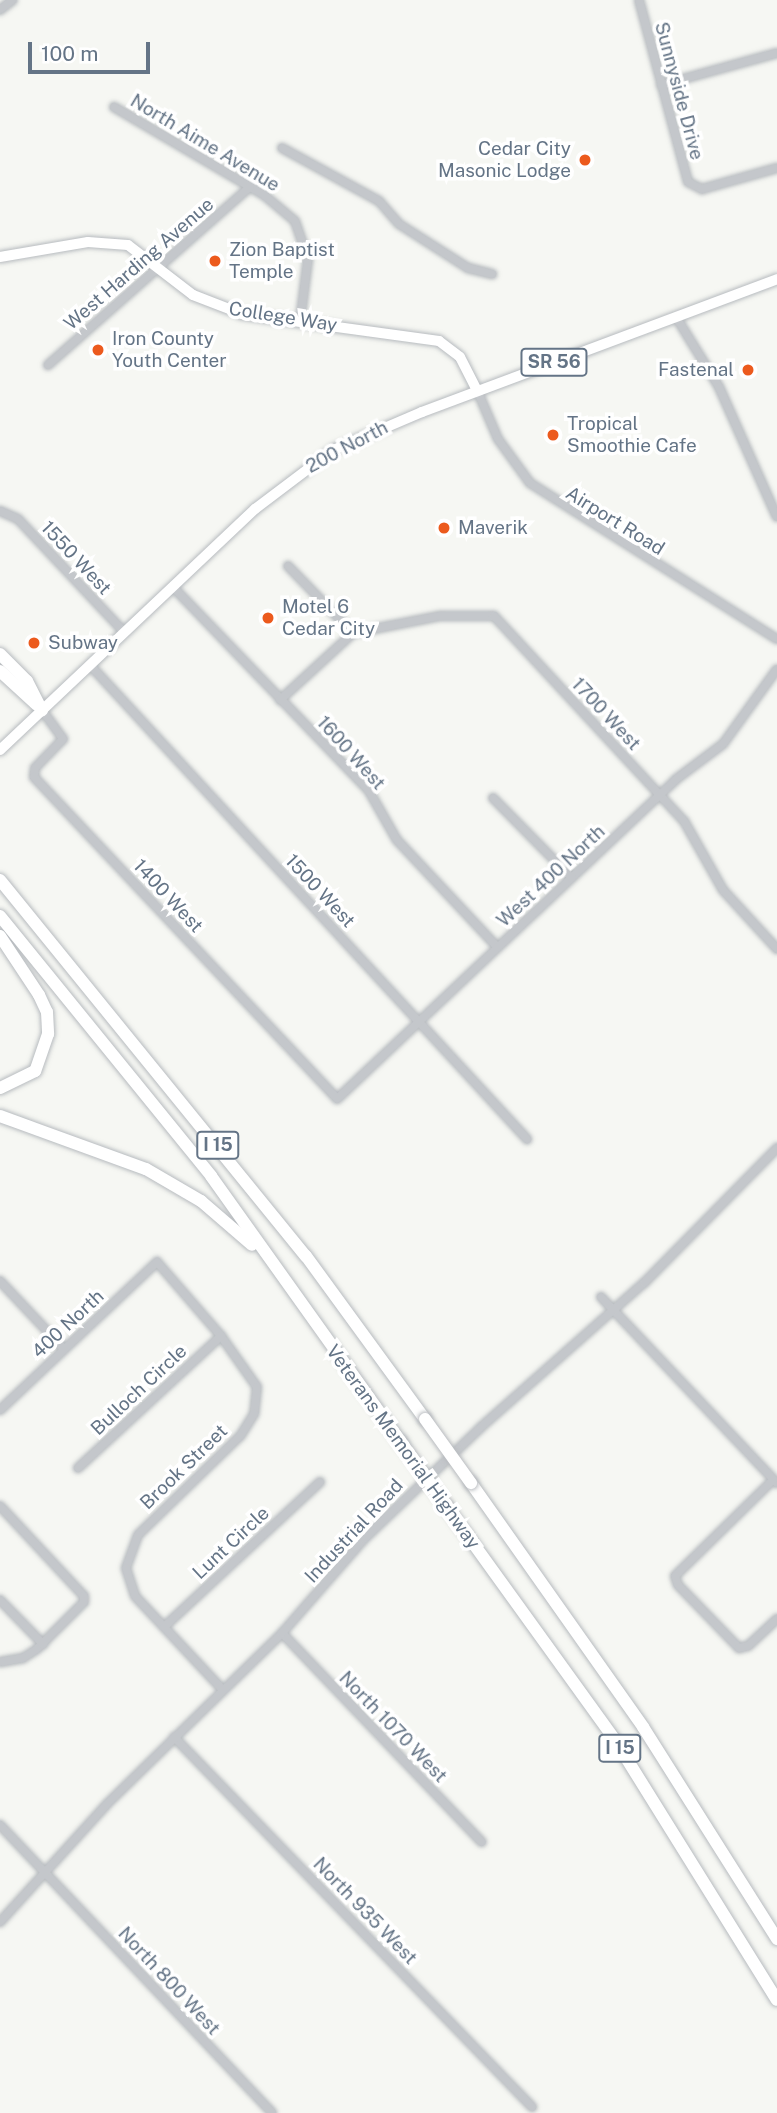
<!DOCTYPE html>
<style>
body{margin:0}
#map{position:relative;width:777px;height:2113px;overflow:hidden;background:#f6f7f3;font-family:"Public Sans",sans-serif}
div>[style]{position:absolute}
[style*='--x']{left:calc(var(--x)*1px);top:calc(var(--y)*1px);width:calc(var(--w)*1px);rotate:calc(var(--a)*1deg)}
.roads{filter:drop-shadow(0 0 2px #b7bbbf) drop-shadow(0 0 2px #b7bbbf)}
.minor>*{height:8px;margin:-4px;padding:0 4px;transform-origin:4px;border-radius:4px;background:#c4c7cb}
.major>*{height:10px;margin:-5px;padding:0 5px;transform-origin:5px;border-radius:5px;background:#fff}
.highway>*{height:12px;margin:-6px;padding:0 6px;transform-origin:6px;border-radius:6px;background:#fff}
.bridges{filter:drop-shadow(0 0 2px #b8bbbf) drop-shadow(0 0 2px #b8bbbf)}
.highway-bridge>*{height:12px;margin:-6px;padding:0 6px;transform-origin:6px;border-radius:6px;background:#fff}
.dots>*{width:19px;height:19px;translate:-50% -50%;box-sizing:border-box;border:4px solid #fff;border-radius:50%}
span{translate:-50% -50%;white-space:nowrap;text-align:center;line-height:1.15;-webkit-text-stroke:7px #fff;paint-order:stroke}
.shield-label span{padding:2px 5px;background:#fff;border:2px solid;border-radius:5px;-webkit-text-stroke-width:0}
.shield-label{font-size:18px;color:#647486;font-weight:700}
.street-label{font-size:19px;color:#647486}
.poi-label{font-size:19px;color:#647486}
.right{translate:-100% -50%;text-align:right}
.left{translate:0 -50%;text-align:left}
.scale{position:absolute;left:28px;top:42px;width:122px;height:32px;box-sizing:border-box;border:4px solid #647486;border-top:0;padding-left:9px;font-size:21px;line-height:24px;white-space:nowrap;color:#647486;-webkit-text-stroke:5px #fff;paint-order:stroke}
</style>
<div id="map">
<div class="roads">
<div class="minor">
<div style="--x:639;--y:0;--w:188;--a:74.9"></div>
<div style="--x:688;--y:182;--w:16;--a:27"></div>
<div style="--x:702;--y:189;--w:78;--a:-15.6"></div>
<div style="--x:0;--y:10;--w:16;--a:-38"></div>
<div style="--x:661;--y:85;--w:120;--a:-15.4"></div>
<div style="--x:114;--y:107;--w:174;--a:30.4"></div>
<div style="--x:264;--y:195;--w:40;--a:40"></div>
<div style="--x:295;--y:221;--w:40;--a:71.1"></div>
<div style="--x:308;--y:259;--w:64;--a:97.2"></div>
<div style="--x:282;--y:148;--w:111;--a:28.7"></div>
<div style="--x:379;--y:201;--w:30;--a:49"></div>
<div style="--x:399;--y:224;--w:82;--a:32.5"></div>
<div style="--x:468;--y:268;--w:25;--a:14"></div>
<div style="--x:676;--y:317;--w:82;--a:58.4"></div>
<div style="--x:719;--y:387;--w:142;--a:66"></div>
<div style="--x:48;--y:365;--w:269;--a:-41.4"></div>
<div style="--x:477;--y:390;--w:53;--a:66.8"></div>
<div style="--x:498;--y:439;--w:54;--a:54"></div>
<div style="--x:530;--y:483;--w:292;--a:32.3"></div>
<div style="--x:0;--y:511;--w:20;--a:24"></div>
<div style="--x:18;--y:519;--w:156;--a:46.8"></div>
<div style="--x:288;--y:566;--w:93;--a:45.9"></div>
<div style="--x:173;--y:587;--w:283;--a:46.1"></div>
<div style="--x:369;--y:791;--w:56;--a:60.3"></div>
<div style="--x:397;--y:840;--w:146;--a:46.9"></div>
<div style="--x:90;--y:665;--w:645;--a:47.33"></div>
<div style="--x:280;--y:700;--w:99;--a:-42.5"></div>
<div style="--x:353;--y:633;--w:89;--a:-11.1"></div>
<div style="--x:440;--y:616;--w:54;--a:0"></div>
<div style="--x:494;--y:616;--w:280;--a:47.2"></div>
<div style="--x:684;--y:821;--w:79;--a:60.5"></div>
<div style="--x:723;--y:890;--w:80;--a:47.5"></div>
<div style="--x:42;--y:710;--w:36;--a:54"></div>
<div style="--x:63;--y:739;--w:40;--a:134"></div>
<div style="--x:35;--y:768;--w:9;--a:96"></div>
<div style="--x:34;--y:777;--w:442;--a:46.7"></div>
<div style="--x:337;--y:1099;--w:465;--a:-43.3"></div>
<div style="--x:675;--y:780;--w:60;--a:-36.9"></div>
<div style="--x:723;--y:744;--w:92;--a:-54.2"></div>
<div style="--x:493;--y:798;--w:112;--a:45.4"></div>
<div style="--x:0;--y:1281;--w:93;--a:46.7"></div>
<div style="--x:601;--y:1297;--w:256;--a:46.6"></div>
<div style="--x:0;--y:1410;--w:216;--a:-43.3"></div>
<div style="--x:157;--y:1262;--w:98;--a:49.1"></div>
<div style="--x:221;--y:1336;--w:62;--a:54.8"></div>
<div style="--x:257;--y:1387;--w:27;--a:96"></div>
<div style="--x:254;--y:1414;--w:26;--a:122"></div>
<div style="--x:240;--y:1436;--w:142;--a:135.9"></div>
<div style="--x:138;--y:1535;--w:35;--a:110"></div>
<div style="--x:126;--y:1568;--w:29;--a:72"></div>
<div style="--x:135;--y:1596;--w:129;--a:46.9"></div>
<div style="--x:78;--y:1468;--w:195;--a:-42.7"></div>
<div style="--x:773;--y:1480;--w:137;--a:135.6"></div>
<div style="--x:675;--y:1576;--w:9;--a:72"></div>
<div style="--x:678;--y:1585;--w:88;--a:45.9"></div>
<div style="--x:739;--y:1648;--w:9;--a:-13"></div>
<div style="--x:748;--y:1646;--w:40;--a:-43"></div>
<div style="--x:0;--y:1506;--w:123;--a:47"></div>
<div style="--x:84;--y:1596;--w:6;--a:90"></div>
<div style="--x:84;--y:1602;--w:66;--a:135"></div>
<div style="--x:37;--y:1649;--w:17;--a:147"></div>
<div style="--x:23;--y:1658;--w:23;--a:170"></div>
<div style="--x:0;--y:1600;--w:62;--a:45.7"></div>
<div style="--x:164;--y:1627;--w:213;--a:-42.9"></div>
<div style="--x:282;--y:1633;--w:289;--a:46.3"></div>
<div style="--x:174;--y:1737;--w:515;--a:45.94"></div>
<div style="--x:0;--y:1825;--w:396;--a:46.6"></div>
<div style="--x:0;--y:1922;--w:159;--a:-47.8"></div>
<div style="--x:107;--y:1804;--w:245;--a:-44.3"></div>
<div style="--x:282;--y:1633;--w:125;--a:-48.9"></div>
<div style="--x:364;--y:1539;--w:162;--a:-43.7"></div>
<div style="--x:481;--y:1427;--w:217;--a:-41.5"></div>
<div style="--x:644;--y:1283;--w:190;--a:-45.4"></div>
</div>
<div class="major">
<div style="--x:0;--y:257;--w:89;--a:-9.7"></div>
<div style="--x:88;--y:242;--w:40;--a:4.3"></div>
<div style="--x:128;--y:245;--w:82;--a:37.6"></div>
<div style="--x:193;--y:295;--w:53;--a:21.2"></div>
<div style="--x:242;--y:314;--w:199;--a:7.8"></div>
<div style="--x:439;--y:341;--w:26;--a:37"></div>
<div style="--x:460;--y:357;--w:37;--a:63"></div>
<div style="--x:0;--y:750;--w:351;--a:-43.4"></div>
<div style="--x:255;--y:509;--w:98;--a:-37.1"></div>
<div style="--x:333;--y:450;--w:97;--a:-23.1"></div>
<div style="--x:422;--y:412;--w:379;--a:-20.5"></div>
</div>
<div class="highway">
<div style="--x:0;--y:654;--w:38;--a:45"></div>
<div style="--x:27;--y:681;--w:33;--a:63"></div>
<div style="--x:0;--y:671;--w:50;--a:42.6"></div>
<div style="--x:0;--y:880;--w:485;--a:50.9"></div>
<div style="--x:306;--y:1256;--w:202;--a:53.9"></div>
<div style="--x:0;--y:916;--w:335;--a:50.9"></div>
<div style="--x:211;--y:1176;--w:327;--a:54.5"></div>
<div style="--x:0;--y:936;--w:71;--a:56.5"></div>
<div style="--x:39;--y:995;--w:19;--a:65"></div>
<div style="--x:47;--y:1012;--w:22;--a:87"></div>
<div style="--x:48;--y:1034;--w:39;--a:109"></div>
<div style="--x:35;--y:1071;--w:39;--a:154"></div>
<div style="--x:0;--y:1116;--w:155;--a:20"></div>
<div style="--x:146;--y:1169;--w:64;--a:30.2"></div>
<div style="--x:201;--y:1201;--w:67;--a:40.8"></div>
<div style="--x:471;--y:1483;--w:299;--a:54.8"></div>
<div style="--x:643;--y:1727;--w:251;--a:57.7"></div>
<div style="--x:447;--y:1507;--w:287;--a:54.2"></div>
<div style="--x:615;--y:1740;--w:306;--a:58.1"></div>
</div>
</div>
<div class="bridges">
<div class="highway-bridge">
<div style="--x:425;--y:1419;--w:79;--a:54.3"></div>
<div style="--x:401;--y:1442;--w:80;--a:54.7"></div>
</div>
</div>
<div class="dots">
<div style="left:585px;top:160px;background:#ec5a1d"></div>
<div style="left:215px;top:261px;background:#ec5a1d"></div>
<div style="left:98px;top:350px;background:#ec5a1d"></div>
<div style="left:748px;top:370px;background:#ec5a1d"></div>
<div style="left:553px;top:435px;background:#ec5a1d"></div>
<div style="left:444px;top:528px;background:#ec5a1d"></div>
<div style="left:268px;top:618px;background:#ec5a1d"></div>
<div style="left:34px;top:643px;background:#ec5a1d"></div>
</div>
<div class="shield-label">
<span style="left:554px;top:362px">SR 56</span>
<span style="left:218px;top:1145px">I 15</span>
<span style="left:620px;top:1748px">I 15</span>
</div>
<div class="street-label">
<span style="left:679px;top:91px;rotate:75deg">Sunnyside Drive</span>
<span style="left:205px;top:143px;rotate:31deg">North Aime Avenue</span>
<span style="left:139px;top:264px;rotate:-41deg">West Harding Avenue</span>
<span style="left:283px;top:317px;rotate:9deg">College Way</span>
<span style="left:347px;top:447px;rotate:-28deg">200 North</span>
<span style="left:615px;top:521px;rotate:32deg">Airport Road</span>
<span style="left:76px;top:558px;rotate:47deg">1550 West</span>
<span style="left:606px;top:714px;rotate:47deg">1700 West</span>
<span style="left:351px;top:753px;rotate:48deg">1600 West</span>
<span style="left:551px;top:876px;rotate:-43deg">West 400 North</span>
<span style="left:320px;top:891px;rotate:47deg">1500 West</span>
<span style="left:168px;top:896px;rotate:47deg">1400 West</span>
<span style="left:68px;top:1324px;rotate:-43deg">400 North</span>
<span style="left:139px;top:1390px;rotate:-43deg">Bulloch Circle</span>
<span style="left:403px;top:1447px;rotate:54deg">Veterans Memorial Highway</span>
<span style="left:184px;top:1467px;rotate:-44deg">Brook Street</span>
<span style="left:354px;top:1531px;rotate:-47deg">Industrial Road</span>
<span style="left:231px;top:1543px;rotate:-43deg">Lunt Circle</span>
<span style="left:393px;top:1727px;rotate:46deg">North 1070 West</span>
<span style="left:365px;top:1911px;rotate:46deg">North 935 West</span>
<span style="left:169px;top:1981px;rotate:47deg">North 800 West</span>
</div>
<div class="poi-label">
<span class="right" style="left:571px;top:160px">Cedar City<br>Masonic Lodge</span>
<span class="left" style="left:229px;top:261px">Zion Baptist<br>Temple</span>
<span class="left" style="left:112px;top:350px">Iron County<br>Youth Center</span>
<span class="right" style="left:734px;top:370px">Fastenal</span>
<span class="left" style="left:567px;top:435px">Tropical<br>Smoothie Cafe</span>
<span class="left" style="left:458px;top:528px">Maverik</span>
<span class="left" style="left:282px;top:618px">Motel 6<br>Cedar City</span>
<span class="left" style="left:48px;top:643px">Subway</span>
</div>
<div class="scale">100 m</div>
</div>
